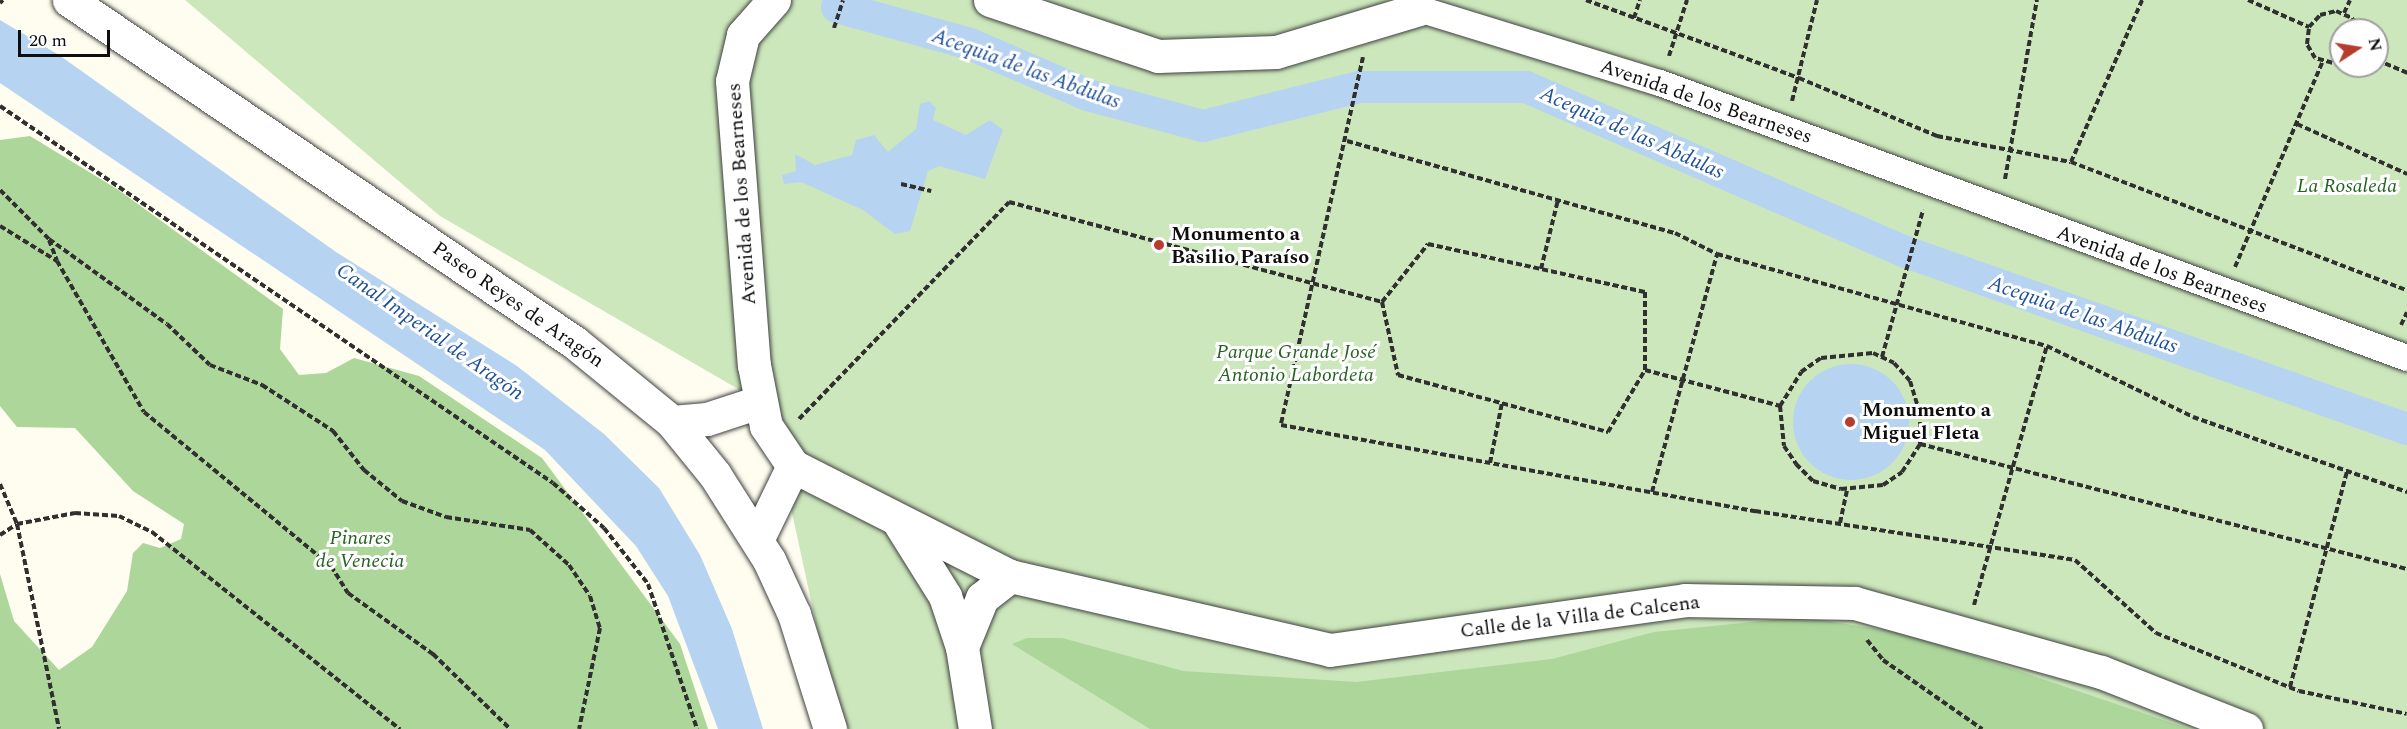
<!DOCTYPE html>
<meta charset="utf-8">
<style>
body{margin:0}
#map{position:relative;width:2407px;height:729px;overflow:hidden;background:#fefdef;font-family:Spectral,serif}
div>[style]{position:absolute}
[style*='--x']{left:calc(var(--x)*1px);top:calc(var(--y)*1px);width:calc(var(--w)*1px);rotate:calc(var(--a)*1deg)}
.green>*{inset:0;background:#cbe7bb}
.forest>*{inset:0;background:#add69b}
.water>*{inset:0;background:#b7d3f2}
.round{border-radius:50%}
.canal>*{height:32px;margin:-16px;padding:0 16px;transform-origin:16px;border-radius:16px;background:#b7d3f2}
.path>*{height:4px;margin-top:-2px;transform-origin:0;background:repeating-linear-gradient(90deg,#303030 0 6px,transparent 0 9px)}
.roads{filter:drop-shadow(0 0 2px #414141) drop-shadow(0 0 2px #414141)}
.pedestrian>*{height:26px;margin:-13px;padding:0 13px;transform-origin:13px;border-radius:13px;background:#fff}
.minor>*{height:33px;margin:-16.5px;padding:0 16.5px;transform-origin:16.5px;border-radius:16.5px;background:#fff}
.dots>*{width:16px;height:16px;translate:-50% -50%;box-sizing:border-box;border:3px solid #fff;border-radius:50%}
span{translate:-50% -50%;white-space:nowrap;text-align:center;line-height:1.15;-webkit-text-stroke:6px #fff;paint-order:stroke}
.street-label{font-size:20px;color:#0e0e0e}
.park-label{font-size:20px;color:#256222;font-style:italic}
.poi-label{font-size:20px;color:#0e0e0e;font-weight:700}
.left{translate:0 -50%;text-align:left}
.water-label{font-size:21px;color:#1e5098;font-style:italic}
.north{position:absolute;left:2329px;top:18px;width:60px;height:60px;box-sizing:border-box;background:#fff;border:2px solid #9f9f9f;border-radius:50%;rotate:78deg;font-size:16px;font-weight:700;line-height:24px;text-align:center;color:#0e0e0e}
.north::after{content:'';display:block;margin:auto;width:21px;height:27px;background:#b63c2e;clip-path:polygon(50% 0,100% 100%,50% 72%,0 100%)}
.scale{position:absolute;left:18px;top:30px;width:92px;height:27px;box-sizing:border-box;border:3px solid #0e0e0e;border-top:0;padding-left:8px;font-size:18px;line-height:21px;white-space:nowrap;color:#0e0e0e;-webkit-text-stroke:4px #fff;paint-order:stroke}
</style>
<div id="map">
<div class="green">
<div style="clip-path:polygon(evenodd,185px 0,2407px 0,2407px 729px,839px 729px,769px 407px,440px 216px,185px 0,2341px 30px,2377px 30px,2377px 66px,2341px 66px,2341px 30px)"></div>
</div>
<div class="forest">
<div style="clip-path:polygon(30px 136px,117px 189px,283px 309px,280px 349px,299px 375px,326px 373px,354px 358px,419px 376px,542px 458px,680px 644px,708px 729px,0 729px,0 574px,14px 621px,59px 670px,92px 647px,127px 591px,133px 553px,143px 543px,160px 548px,181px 539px,184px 524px,133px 491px,75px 428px,17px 427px,0 406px,0 140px)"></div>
<div style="clip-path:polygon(1803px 617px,1913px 635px,2190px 729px,1150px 729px,1012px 644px,1027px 638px,1062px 638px,1183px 671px,1356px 682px,1552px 659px,1654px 632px)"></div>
</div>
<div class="water">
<div style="clip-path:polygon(0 20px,59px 55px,336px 252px,517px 366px,604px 434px,659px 488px,700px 555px,732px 629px,763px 729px,718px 729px,668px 596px,636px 546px,545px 450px,0 83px)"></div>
<div style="clip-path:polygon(929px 101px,936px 108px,933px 120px,966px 135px,990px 120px,1003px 130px,985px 179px,939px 166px,928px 171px,910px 231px,895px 234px,863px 210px,801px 182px,784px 184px,782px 175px,796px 171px,795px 154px,815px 165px,852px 155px,856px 140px,874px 135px,888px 152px,916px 129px,920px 104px)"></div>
<div class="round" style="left:1793px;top:364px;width:116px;height:116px"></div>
</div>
<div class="canal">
<div style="--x:837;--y:7;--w:138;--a:15.5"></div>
<div style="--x:970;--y:44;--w:129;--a:23.4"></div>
<div style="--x:1088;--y:95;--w:119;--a:15.1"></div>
<div style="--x:1203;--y:126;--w:162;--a:-14"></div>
<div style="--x:1360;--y:87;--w:166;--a:0"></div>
<div style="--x:1526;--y:87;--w:414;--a:23.5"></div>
<div style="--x:1906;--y:252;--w:531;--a:19.46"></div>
</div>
<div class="path">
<div style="--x:1586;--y:0;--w:227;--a:20.1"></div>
<div style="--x:1799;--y:78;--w:150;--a:22.8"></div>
<div style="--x:1937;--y:136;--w:136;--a:11"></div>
<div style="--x:2071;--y:162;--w:360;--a:20.9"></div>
<div style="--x:2248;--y:0;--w:67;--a:23.9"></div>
<div style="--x:0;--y:3;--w:4;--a:-45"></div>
<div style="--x:2344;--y:13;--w:14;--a:-65"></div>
<div style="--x:1634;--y:18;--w:19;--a:-72"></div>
<div style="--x:834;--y:28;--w:29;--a:-72"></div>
<div style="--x:1669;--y:56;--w:59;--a:-72.2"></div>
<div style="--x:1363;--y:57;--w:377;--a:102.6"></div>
<div style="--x:1281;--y:425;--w:482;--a:10.3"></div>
<div style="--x:1755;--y:511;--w:324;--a:8.7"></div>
<div style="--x:2075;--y:560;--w:109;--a:42"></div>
<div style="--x:2156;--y:633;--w:154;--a:22.1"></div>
<div style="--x:2299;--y:691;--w:110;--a:12"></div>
<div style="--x:2377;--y:60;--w:33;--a:23"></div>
<div style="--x:2341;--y:65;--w:27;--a:-165"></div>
<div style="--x:2315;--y:58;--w:16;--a:-120"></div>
<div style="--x:2307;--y:44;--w:17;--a:-83"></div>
<div style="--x:2309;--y:27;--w:16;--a:-47"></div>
<div style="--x:2320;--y:15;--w:16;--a:-14"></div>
<div style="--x:2336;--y:11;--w:17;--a:24"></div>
<div style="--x:2352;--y:18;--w:14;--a:56"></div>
<div style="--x:1792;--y:101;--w:104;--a:-76.1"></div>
<div style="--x:0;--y:106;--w:669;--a:34.28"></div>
<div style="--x:553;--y:483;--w:68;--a:41.4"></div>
<div style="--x:604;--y:528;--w:71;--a:51.8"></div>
<div style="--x:648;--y:584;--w:153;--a:71.3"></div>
<div style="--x:2297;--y:124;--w:121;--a:24.4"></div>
<div style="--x:1347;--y:141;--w:341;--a:15.7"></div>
<div style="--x:1675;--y:233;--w:47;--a:26.6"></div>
<div style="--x:1717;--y:254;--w:343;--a:15.6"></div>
<div style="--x:2047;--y:346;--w:162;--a:25.9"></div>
<div style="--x:2193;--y:417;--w:227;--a:19.3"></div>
<div style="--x:2071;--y:162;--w:177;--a:-66.3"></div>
<div style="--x:2005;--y:179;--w:182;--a:-79.9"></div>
<div style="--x:901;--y:184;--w:31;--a:13"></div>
<div style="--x:0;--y:190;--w:69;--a:45"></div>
<div style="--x:49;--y:239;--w:145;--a:35.8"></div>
<div style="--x:167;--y:324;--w:59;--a:43.6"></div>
<div style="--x:210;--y:365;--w:56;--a:21"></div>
<div style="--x:262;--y:385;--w:85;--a:32.9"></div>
<div style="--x:333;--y:431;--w:50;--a:51.5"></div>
<div style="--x:364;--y:470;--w:49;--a:39.2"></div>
<div style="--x:402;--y:501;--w:47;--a:20"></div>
<div style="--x:446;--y:517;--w:85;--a:8.8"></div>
<div style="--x:530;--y:530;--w:52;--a:41.9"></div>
<div style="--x:569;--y:565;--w:37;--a:56"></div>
<div style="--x:590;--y:596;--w:34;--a:73"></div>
<div style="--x:600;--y:628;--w:103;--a:101.7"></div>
<div style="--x:0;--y:226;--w:67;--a:31.6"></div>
<div style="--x:57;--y:261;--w:174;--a:60.1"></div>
<div style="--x:144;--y:412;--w:242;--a:39.5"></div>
<div style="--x:331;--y:566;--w:32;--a:58"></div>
<div style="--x:348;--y:593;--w:105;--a:35.7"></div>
<div style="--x:433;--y:654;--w:107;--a:44.2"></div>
<div style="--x:49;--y:240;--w:22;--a:69"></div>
<div style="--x:2235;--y:267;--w:222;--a:-66.9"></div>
<div style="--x:1541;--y:269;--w:71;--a:-76.2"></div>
<div style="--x:1382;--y:302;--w:75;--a:77.6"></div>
<div style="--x:1398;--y:375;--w:218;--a:15.2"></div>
<div style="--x:1608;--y:432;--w:72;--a:-59.2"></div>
<div style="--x:2401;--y:325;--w:14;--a:-65"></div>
<div style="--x:1882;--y:357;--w:153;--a:-74.4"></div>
<div style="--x:1780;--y:406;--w:40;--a:84.3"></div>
<div style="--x:1784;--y:446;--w:22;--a:56"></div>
<div style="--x:1796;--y:464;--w:24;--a:45"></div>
<div style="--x:1813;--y:481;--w:29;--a:16"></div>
<div style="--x:1841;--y:489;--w:42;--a:-5.4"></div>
<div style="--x:1883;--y:485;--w:23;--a:-34"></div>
<div style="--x:1902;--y:472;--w:33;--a:-57"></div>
<div style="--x:799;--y:419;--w:302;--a:-45.9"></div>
<div style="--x:1009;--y:202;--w:386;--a:15"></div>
<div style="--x:1382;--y:302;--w:74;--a:-51.6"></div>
<div style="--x:1428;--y:244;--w:222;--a:12.5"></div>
<div style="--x:1645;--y:292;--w:78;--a:90"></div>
<div style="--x:1645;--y:370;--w:140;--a:14.9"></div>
<div style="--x:1780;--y:406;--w:40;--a:-58"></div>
<div style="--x:1801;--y:372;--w:24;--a:-35"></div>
<div style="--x:1821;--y:358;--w:52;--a:-5.5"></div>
<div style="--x:1873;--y:353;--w:23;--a:25"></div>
<div style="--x:1894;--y:363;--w:24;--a:48"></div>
<div style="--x:1910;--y:381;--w:34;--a:73"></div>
<div style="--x:1920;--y:413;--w:31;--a:90"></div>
<div style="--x:1920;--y:444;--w:503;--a:14.4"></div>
<div style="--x:1490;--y:463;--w:61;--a:-78.7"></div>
<div style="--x:0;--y:484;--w:43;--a:67"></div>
<div style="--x:17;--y:524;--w:209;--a:78.4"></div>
<div style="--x:1652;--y:492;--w:247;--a:-74.7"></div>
<div style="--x:1840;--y:523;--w:34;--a:-78"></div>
<div style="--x:0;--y:535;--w:20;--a:-33"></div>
<div style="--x:17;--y:524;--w:59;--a:-10.7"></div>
<div style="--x:75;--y:513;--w:44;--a:3.9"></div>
<div style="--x:119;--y:516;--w:37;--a:26"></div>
<div style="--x:152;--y:532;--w:317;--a:38.5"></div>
<div style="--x:1974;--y:605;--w:269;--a:-74.3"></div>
<div style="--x:1867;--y:640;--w:26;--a:51"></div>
<div style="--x:1883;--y:660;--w:121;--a:34.9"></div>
<div style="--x:2290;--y:687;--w:223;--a:-75.2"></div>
</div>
<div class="roads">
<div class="pedestrian">
<div style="--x:1420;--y:0;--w:9;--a:96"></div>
<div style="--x:1419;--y:9;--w:252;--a:17.1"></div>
<div style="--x:1660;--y:83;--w:796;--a:20.21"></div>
</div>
<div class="minor">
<div style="--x:69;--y:0;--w:610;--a:34.11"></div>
<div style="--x:574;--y:342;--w:127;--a:39.2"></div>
<div style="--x:672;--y:422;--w:68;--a:50.9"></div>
<div style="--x:715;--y:475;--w:101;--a:57.6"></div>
<div style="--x:769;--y:560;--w:60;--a:65.2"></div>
<div style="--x:794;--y:614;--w:121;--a:72.6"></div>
<div style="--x:774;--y:0;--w:47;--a:131.5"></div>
<div style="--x:743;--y:35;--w:47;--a:103.4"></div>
<div style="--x:732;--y:81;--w:285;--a:85.6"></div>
<div style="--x:754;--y:365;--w:62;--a:78.9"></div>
<div style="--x:766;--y:426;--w:48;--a:56"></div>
<div style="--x:793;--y:466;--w:243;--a:26.9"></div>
<div style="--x:1010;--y:576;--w:328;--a:13"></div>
<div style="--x:1330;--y:650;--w:359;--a:-8"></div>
<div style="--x:1685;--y:600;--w:170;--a:1"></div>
<div style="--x:1855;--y:603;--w:255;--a:15.7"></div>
<div style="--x:2101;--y:672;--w:156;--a:21.5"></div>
<div style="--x:990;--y:0;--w:177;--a:18.4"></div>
<div style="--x:1158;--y:56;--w:118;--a:-1.9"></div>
<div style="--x:1276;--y:52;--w:149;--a:-16.7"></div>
<div style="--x:672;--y:422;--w:35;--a:-5"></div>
<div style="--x:707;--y:419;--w:55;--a:-18.1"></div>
<div style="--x:900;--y:524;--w:85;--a:58"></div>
<div style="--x:945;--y:596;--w:54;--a:71.6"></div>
<div style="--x:962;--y:647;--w:83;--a:81"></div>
<div style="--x:758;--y:538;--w:80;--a:-64.1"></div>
<div style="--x:962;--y:647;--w:53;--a:-67.8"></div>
<div style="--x:982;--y:598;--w:36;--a:-38"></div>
</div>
</div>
<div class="dots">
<div style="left:1159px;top:245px;background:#b63c2e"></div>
<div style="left:1850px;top:422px;background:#b63c2e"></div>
</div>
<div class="street-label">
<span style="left:1706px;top:102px;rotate:19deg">Avenida de los Bearneses</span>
<span style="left:742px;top:194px;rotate:-94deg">Avenida de los Bearneses</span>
<span style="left:2162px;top:270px;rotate:20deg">Avenida de los Bearneses</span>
<span style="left:518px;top:305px;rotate:35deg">Paseo Reyes de Aragón</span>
<span style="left:1580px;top:617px;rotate:-7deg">Calle de la Villa de Calcena</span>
</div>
<div class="park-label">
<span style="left:2347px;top:186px">La Rosaleda</span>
<span style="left:1296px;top:364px">Parque Grande José<br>Antonio Labordeta</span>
<span style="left:360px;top:550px">Pinares<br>de Venecia</span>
</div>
<div class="poi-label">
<span class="left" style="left:1171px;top:246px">Monumento a<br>Basilio Paraíso</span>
<span class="left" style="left:1862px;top:422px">Monumento a<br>Miguel Fleta</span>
</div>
<div class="water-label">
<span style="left:1026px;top:69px;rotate:20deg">Acequia de las Abdulas</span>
<span style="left:1632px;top:133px;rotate:24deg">Acequia de las Abdulas</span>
<span style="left:2083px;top:315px;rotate:19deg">Acequia de las Abdulas</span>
<span style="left:430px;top:332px;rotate:35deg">Canal Imperial de Aragón</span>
</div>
<div class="north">N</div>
<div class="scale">20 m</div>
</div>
